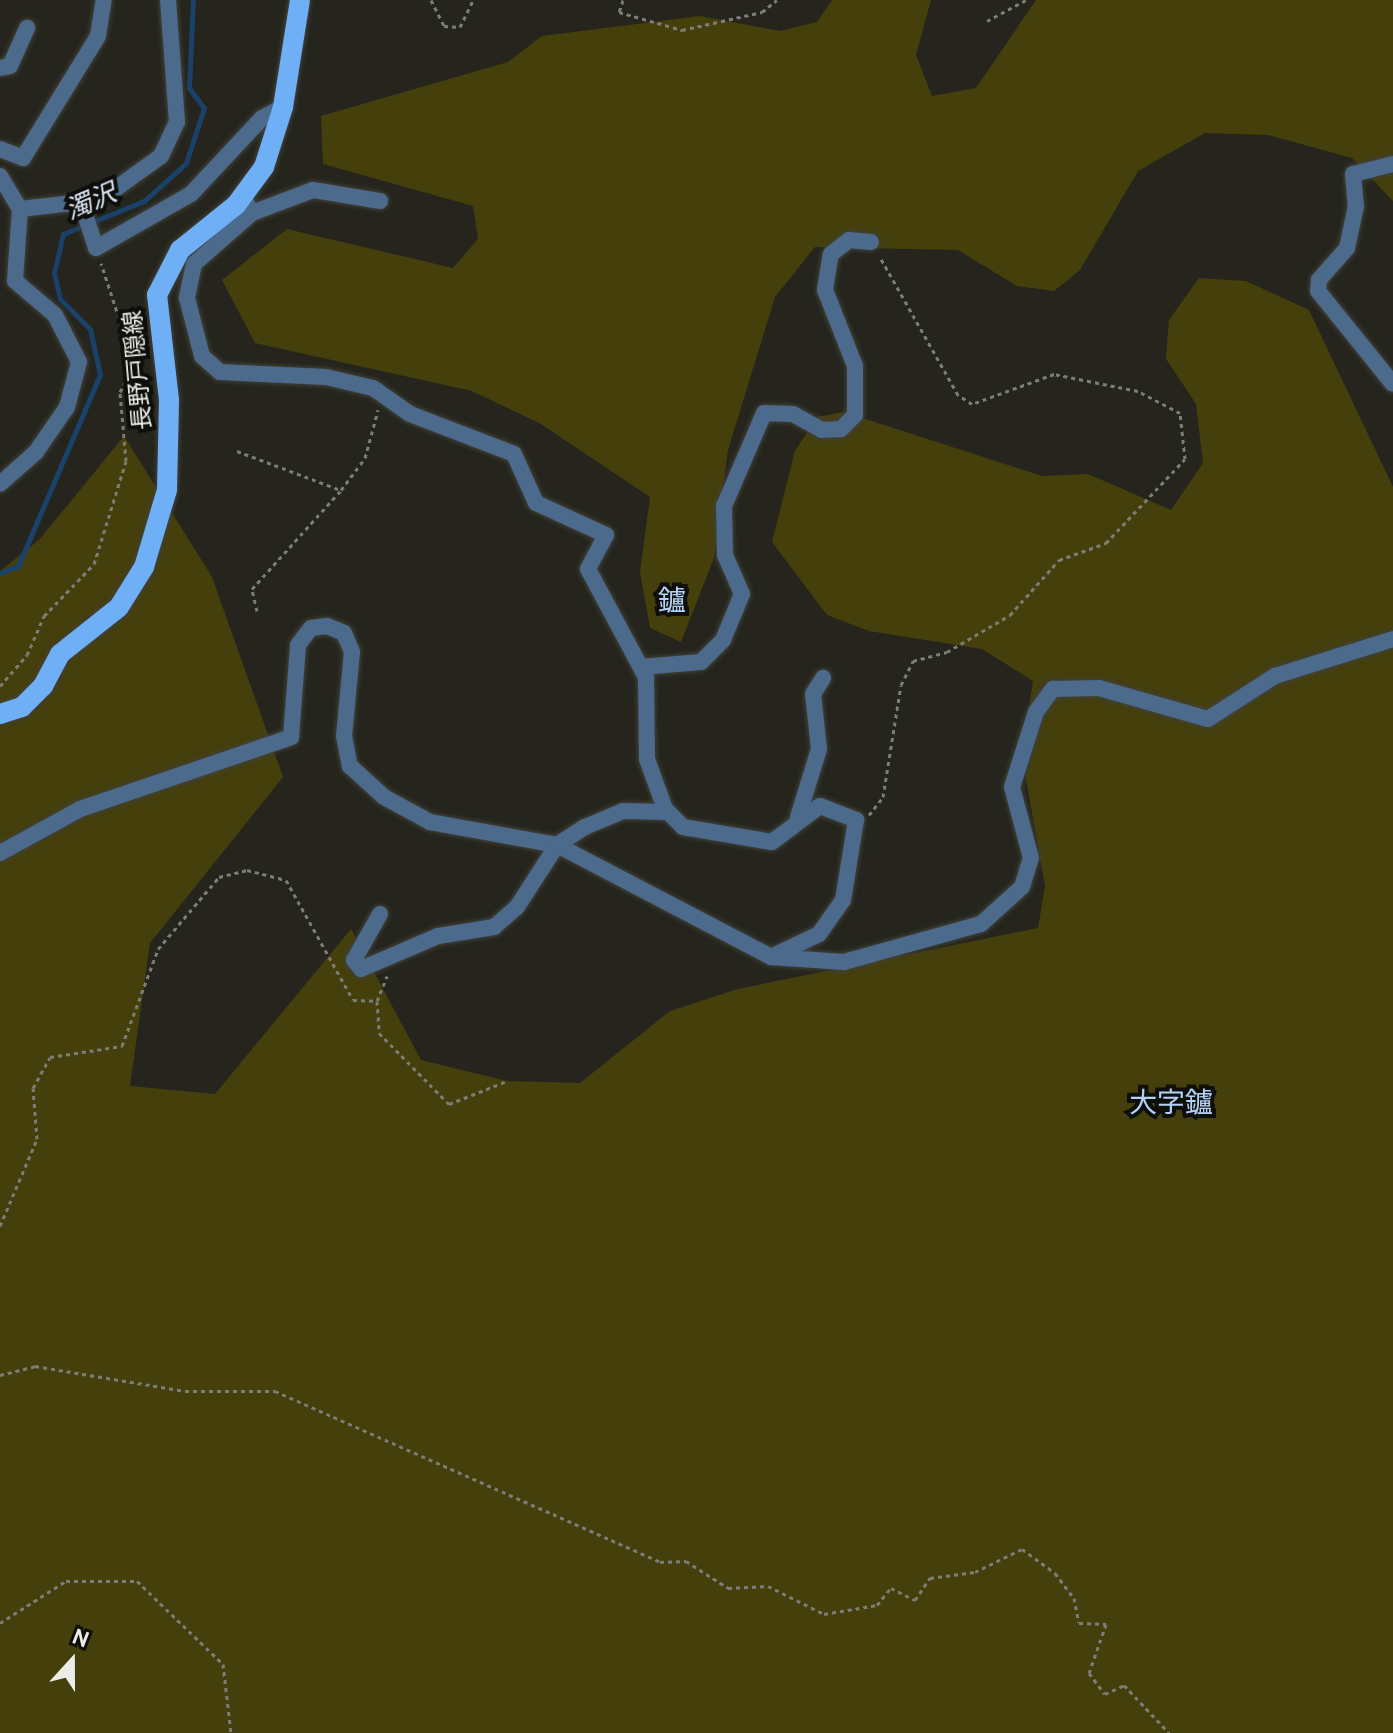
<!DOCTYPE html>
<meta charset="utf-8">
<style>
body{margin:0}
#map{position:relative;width:1393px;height:1733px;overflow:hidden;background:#25251e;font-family:Cabin,"Noto Sans JP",sans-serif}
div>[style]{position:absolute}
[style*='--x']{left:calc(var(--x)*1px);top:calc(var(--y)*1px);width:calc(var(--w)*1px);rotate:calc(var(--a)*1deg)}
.green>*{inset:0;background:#453f0c}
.stream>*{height:5px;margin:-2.5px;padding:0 2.5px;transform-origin:2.5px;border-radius:2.5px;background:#1a4169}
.path>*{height:3px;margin-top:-1.5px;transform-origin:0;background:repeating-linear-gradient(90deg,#7d7d77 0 4px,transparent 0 8px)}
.roads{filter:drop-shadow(0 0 2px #41413a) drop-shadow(0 0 2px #41413a)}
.minor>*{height:16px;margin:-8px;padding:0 8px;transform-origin:8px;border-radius:8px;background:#4c6a8b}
.primary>*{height:20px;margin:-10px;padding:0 10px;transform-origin:10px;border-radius:10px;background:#6faff5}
span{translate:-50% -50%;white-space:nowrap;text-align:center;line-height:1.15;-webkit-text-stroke:8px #0e0e0b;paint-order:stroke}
.street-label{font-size:24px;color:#ecece8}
.water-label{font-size:26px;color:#d9e5f2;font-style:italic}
.quarter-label{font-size:28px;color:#b2d1f4}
.north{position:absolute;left:32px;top:1621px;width:80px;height:80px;-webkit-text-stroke:6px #0e0e0b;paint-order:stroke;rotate:21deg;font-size:22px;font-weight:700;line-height:32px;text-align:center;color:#ecece8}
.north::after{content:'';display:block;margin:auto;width:28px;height:36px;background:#ecece8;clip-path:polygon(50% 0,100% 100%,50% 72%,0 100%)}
</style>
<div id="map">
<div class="green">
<div style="clip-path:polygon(832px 0,931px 0,916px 55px,932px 96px,976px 88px,1036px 0,1393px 0,1393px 201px,1352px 158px,1268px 135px,1205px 133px,1138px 171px,1080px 270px,1054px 291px,1017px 286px,958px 250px,815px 247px,775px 297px,728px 450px,714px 558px,681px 642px,650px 628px,640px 572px,650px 497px,541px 424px,472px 391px,255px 343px,222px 280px,287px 229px,453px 268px,478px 239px,473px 206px,323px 164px,321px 116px,508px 62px,542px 36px,700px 16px,780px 31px,817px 22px)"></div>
<div style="clip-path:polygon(1199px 278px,1246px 281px,1309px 310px,1393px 487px,1393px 1733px,0 1733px,0 571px,40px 539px,124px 436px,212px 577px,283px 777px,150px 943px,130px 1086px,215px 1094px,351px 929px,421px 1060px,507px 1081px,580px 1083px,670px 1011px,738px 989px,1038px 928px,1045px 886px,1022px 757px,1033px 681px,982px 649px,869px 631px,827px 615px,772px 542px,795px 451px,817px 417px,844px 412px,1042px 476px,1088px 474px,1171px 510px,1203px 463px,1196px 404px,1166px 359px,1169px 320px)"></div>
</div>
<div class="stream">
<div style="--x:0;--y:573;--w:19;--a:-21"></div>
<div style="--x:18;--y:566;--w:208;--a:-66.8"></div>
<div style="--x:100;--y:375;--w:47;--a:-102.3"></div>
<div style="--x:90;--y:329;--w:42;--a:-135"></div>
<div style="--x:60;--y:299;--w:27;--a:-103"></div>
<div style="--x:54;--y:273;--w:40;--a:-77"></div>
<div style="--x:63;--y:234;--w:87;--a:-22.2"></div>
<div style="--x:144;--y:201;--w:57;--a:-42.1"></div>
<div style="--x:186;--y:163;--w:58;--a:-71.9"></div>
<div style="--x:204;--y:108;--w:25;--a:-127"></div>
<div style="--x:189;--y:88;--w:88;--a:-87.4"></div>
</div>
<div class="path">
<div style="--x:431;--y:0;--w:29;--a:63"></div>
<div style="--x:444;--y:26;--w:16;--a:4"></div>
<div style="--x:460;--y:27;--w:30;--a:-64"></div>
<div style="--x:623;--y:0;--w:13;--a:108"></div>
<div style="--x:619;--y:12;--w:66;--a:15.9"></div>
<div style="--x:682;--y:30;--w:82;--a:-12.7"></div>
<div style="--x:762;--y:12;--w:19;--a:-39"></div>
<div style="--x:987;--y:21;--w:44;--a:-28.3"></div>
<div style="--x:237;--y:451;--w:111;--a:20.6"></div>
<div style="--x:341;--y:490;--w:40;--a:-53"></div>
<div style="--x:365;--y:458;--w:50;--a:-74.8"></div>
<div style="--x:257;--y:611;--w:23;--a:-103"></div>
<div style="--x:252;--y:589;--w:133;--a:-48"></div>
<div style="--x:0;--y:686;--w:41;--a:-48.9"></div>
<div style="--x:27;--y:655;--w:43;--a:-66.4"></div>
<div style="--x:44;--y:616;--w:72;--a:-46.1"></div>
<div style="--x:94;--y:564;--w:108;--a:-72.7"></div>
<div style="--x:126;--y:461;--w:69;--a:-95"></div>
<div style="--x:120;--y:392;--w:31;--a:-63"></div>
<div style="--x:134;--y:364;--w:106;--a:-108.1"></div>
<div style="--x:869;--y:815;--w:23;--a:-52"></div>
<div style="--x:883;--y:797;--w:113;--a:-80.9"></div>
<div style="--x:901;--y:685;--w:27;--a:-63"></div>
<div style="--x:913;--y:661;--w:35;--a:-15"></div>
<div style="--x:947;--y:652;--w:73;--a:-30.4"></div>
<div style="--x:1010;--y:615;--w:74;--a:-48.3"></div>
<div style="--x:1059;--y:560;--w:50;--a:-19.9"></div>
<div style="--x:1106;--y:543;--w:115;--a:-46.8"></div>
<div style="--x:1185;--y:459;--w:46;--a:-96.2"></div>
<div style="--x:1180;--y:413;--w:47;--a:-152.4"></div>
<div style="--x:1138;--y:391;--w:86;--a:-168.6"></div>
<div style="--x:1054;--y:374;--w:87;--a:159.9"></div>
<div style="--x:972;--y:404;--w:17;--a:-147"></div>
<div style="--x:958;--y:395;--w:159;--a:-119.5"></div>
<div style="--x:377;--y:1001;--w:32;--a:86"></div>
<div style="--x:379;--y:1033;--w:100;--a:45.4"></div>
<div style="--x:449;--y:1104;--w:62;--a:-21.6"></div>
<div style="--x:0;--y:1226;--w:95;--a:-67"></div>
<div style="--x:37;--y:1139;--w:51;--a:-94.5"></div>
<div style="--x:33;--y:1088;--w:35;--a:-61"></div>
<div style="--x:50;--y:1057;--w:73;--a:-8.7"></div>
<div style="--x:122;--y:1046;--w:103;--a:-69.6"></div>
<div style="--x:158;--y:949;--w:94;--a:-49.7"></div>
<div style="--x:219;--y:877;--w:29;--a:-14"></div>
<div style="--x:247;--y:870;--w:40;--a:14.4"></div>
<div style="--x:286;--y:880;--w:137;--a:60.8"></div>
<div style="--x:353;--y:1000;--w:24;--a:2"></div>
<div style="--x:377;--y:1001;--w:27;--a:-68"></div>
<div style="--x:0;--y:1375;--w:36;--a:-14"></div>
<div style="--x:35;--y:1366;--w:152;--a:9.5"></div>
<div style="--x:185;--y:1391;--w:90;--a:0"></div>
<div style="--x:275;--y:1391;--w:421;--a:23.9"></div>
<div style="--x:660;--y:1562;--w:26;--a:-2"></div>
<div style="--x:686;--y:1561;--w:50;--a:32.7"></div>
<div style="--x:728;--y:1588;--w:40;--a:-2.9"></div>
<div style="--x:768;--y:1586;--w:63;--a:26.6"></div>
<div style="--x:824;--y:1614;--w:54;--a:-9.6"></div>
<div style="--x:877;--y:1605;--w:22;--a:-51"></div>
<div style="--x:891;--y:1588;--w:27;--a:27"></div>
<div style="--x:915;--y:1600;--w:27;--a:-56"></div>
<div style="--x:930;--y:1578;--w:45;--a:-7.6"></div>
<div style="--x:975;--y:1572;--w:52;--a:-26.1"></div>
<div style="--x:1022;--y:1549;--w:41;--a:36"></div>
<div style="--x:1055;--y:1573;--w:31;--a:53"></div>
<div style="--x:1074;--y:1598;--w:25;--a:79"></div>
<div style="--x:1079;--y:1623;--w:27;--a:2"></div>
<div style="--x:1106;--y:1624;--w:52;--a:109.1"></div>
<div style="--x:1089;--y:1673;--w:26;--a:53"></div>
<div style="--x:1105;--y:1694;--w:21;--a:-25"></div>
<div style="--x:1124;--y:1685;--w:66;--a:46.8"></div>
<div style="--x:0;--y:1623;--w:78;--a:-32.5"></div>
<div style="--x:66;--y:1581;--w:71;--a:0"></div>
<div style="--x:137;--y:1581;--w:120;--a:44"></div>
<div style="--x:223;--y:1664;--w:69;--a:83.4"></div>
</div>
<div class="roads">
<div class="minor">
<div style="--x:0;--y:68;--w:10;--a:-11"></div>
<div style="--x:10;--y:66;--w:42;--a:-65.9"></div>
<div style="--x:0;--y:149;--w:25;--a:21"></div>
<div style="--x:23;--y:158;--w:143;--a:-58.4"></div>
<div style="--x:98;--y:36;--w:36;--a:-81"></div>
<div style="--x:1393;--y:164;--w:41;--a:166"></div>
<div style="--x:1353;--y:174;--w:32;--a:85"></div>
<div style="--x:1356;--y:206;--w:43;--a:102.1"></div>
<div style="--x:1347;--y:248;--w:43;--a:131.2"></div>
<div style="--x:1319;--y:280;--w:11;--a:95"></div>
<div style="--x:1318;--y:291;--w:119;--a:51.1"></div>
<div style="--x:0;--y:176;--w:39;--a:59"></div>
<div style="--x:20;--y:209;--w:72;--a:94"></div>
<div style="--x:15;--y:281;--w:52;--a:40.4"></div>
<div style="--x:55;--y:315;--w:53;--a:62.9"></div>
<div style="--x:79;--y:362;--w:47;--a:104.9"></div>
<div style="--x:67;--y:407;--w:55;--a:124.6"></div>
<div style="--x:36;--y:452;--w:48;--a:138.4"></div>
<div style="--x:243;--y:197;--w:18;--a:61"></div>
<div style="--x:252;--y:213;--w:77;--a:138.7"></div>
<div style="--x:194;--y:264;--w:35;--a:102"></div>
<div style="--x:187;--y:298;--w:60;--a:75.5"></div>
<div style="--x:202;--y:356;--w:24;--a:42"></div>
<div style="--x:220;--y:372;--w:106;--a:2.7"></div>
<div style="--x:326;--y:377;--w:48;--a:13.2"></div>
<div style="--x:373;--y:388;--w:45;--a:35.1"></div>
<div style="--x:410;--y:414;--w:111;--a:21"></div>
<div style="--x:514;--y:454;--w:54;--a:65.8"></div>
<div style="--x:536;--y:503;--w:77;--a:24.6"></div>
<div style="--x:606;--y:535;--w:38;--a:118"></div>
<div style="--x:588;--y:569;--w:123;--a:61.8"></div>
<div style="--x:646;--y:677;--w:82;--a:89.3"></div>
<div style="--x:647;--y:759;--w:53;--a:70.2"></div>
<div style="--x:665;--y:809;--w:25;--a:45"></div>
<div style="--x:683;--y:827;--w:90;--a:9.6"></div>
<div style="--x:772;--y:842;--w:60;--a:-36.9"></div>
<div style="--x:820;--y:806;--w:39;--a:21"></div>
<div style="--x:856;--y:820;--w:81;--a:99.2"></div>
<div style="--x:843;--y:900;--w:42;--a:125.2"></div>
<div style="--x:819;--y:934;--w:51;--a:154.4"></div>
<div style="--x:81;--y:202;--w:40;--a:-22"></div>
<div style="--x:118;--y:187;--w:53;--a:-35.8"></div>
<div style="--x:161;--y:156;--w:38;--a:-65"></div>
<div style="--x:177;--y:122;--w:122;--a:-94.2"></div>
<div style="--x:20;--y:209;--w:61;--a:-6.5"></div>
<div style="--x:81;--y:202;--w:48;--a:71.9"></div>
<div style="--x:96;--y:248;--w:109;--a:-29.6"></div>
<div style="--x:191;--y:194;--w:104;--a:-46.9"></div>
<div style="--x:262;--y:118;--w:24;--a:-28"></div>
<div style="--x:252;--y:213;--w:65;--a:-20.7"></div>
<div style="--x:313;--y:190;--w:68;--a:9.3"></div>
<div style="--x:641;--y:667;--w:60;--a:-4.8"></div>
<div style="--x:701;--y:662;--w:31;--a:-45"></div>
<div style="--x:723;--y:640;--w:50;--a:-67.6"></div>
<div style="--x:742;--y:594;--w:43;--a:-113.6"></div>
<div style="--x:725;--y:555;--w:49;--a:-91.2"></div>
<div style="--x:724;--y:506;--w:101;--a:-66.7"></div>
<div style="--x:764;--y:413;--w:29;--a:2"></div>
<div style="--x:793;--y:414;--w:33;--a:29"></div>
<div style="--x:822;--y:430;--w:19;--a:-3"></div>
<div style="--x:841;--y:429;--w:20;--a:-45"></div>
<div style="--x:855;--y:415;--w:49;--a:-90"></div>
<div style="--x:855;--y:366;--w:82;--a:-111.5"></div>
<div style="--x:825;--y:290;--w:36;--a:-81"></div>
<div style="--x:831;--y:254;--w:23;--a:-38"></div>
<div style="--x:849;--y:240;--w:22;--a:5"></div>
<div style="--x:798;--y:817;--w:71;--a:-72.8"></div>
<div style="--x:819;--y:749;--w:55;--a:-96.2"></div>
<div style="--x:813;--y:694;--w:19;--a:-58"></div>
<div style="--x:0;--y:853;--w:91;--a:-28.8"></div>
<div style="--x:80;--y:809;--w:223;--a:-18.8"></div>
<div style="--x:291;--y:737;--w:92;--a:-85.6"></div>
<div style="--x:298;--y:645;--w:21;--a:-53"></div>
<div style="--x:311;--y:628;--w:16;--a:-7"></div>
<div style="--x:327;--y:626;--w:18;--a:22"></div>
<div style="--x:344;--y:633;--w:21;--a:67"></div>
<div style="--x:352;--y:652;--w:84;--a:95.4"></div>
<div style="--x:344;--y:736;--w:31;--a:79"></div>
<div style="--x:350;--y:766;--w:46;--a:42.4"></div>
<div style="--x:384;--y:797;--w:52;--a:28.5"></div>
<div style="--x:430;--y:822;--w:129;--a:10.3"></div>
<div style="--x:557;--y:845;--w:242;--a:27.6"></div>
<div style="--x:771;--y:957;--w:73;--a:3.9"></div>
<div style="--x:844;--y:962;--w:142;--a:-15.5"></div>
<div style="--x:981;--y:924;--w:55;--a:-42.1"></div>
<div style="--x:1022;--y:887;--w:30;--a:-73"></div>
<div style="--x:1031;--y:858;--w:73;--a:-105"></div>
<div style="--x:1012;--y:787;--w:79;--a:-72.3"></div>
<div style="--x:1036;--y:712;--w:29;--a:-54"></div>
<div style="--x:1053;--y:689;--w:46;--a:-1.2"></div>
<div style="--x:1099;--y:688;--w:113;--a:15.9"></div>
<div style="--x:1208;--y:719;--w:80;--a:-32.7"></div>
<div style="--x:1275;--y:676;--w:124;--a:-17.4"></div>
<div style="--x:380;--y:914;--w:53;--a:119.5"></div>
<div style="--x:354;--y:960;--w:11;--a:52"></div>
<div style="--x:361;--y:969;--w:84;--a:-23.2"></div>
<div style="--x:438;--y:936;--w:57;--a:-9.1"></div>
<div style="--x:494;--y:927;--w:30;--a:-41"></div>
<div style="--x:517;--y:907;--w:74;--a:-57.2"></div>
<div style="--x:557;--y:845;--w:33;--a:-33"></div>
<div style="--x:585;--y:827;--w:41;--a:-22.8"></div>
<div style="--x:623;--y:811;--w:45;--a:1.3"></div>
</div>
<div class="primary">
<div style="--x:0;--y:714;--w:23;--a:-18"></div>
<div style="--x:22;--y:707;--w:30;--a:-45"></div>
<div style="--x:43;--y:686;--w:36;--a:-62"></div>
<div style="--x:60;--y:654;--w:75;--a:-38.5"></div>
<div style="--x:119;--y:607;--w:47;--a:-58"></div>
<div style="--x:144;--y:567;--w:80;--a:-73.4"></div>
<div style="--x:167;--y:490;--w:90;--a:-88.7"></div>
<div style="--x:169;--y:400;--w:106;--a:-96.5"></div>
<div style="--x:157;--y:295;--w:51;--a:-62.9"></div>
<div style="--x:180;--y:250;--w:72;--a:-38.8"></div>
<div style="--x:236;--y:205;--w:47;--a:-53.6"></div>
<div style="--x:264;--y:167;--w:63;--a:-72.4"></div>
<div style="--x:283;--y:107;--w:108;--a:-81"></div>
</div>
</div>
<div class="street-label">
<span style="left:137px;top:370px;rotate:-95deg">長野戸隠線</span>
</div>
<div class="water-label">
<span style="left:91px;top:202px;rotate:-23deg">濁沢</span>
</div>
<div class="quarter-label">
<span style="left:672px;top:600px">鑪</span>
<span style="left:1171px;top:1102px">大字鑪</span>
</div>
<div class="north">N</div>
</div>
